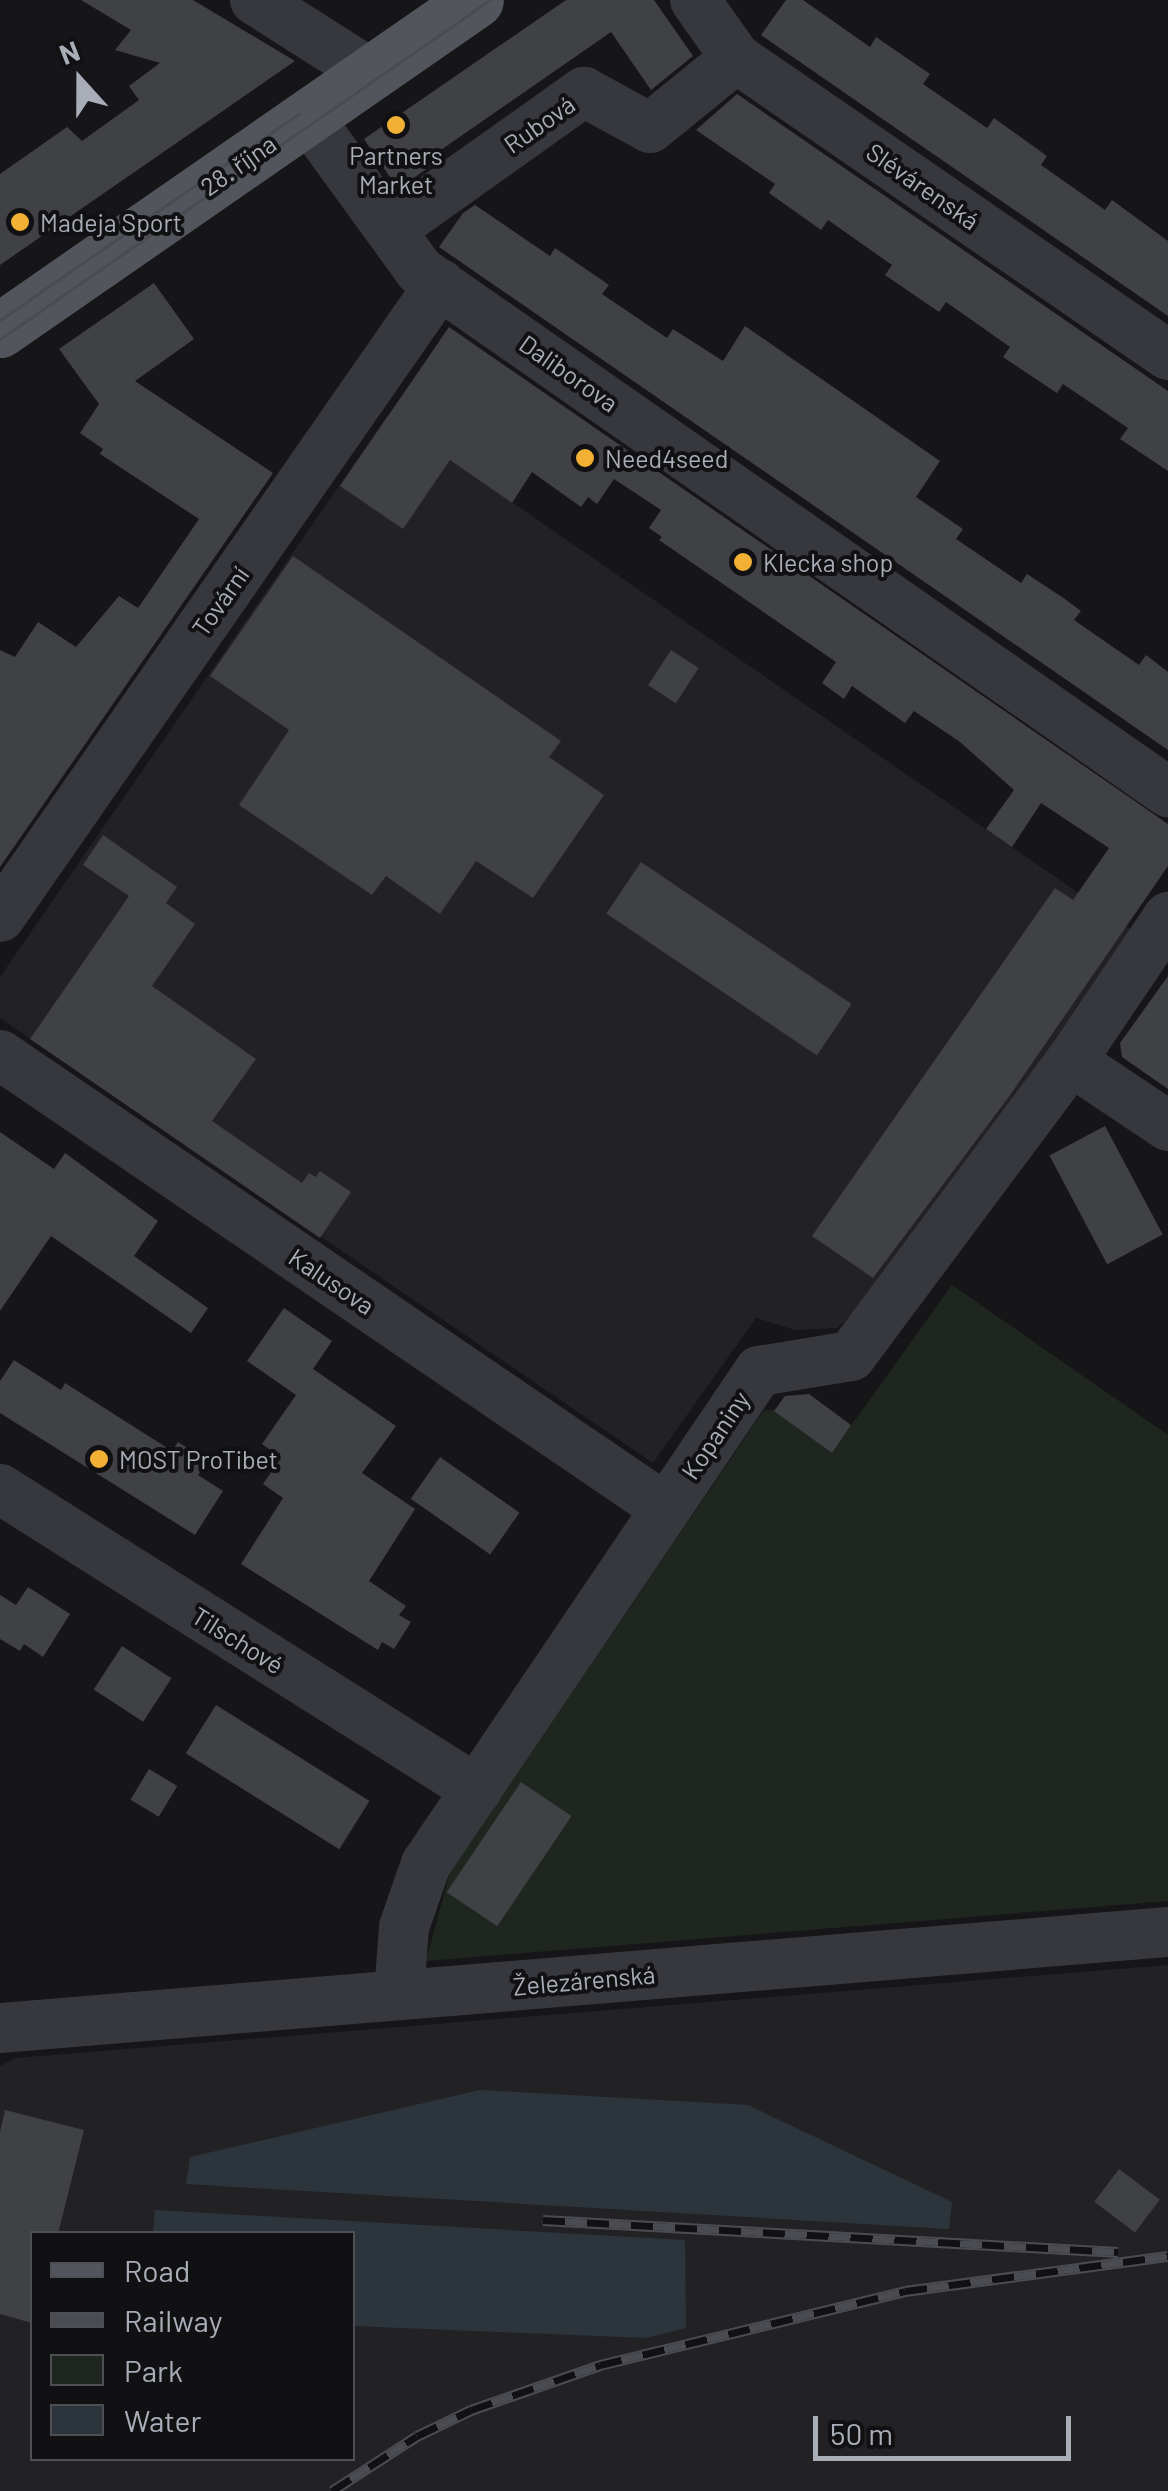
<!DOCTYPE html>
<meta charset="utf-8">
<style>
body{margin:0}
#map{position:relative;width:1168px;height:2491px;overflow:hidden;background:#161618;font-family:Barlow,sans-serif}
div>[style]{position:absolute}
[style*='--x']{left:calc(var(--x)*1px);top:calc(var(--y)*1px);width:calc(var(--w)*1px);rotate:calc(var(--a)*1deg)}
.built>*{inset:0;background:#222225}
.green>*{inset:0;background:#1e261f}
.water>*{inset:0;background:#2c353c}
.building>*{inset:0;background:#404145;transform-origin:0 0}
.minor>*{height:50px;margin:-25px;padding:0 25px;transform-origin:25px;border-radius:25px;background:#37383d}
.major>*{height:55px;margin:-27.5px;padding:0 27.5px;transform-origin:27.5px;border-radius:27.5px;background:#53555c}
.tram>*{height:2.5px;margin:-1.25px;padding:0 1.25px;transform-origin:1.25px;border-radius:1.25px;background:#4a4c52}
.rail>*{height:11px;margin-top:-5.5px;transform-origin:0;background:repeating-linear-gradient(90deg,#111113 0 22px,#4a4c52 0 44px);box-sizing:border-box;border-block:2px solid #4a4c52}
.dots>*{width:28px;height:28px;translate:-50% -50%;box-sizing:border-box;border:5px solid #111113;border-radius:50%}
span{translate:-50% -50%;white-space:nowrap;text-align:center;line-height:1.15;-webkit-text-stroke:8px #111113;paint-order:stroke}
.street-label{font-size:25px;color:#a8adb8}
.poi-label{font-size:25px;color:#a8adb8}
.left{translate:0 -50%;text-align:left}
.legend{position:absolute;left:30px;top:2231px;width:325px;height:230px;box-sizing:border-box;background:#111113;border:2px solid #4d4f55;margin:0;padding:12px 18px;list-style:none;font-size:30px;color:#a8adb8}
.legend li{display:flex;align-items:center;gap:20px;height:50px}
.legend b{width:50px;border:2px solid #4d4f55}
.north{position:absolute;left:30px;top:30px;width:100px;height:100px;-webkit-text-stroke:8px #111113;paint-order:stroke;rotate:339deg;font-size:28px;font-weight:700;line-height:40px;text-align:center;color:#a8adb8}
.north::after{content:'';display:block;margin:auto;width:35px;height:45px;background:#a8adb8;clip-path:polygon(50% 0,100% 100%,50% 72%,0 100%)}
.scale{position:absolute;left:813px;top:2416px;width:258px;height:45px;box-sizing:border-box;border:5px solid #a8adb8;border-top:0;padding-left:12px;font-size:30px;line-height:35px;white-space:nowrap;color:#a8adb8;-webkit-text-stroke:8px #111113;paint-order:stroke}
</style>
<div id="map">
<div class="built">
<div style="clip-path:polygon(387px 416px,1135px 932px,890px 1282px,837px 1328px,795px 1330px,756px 1318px,653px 1463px,0 1018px,0 977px)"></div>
<div style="clip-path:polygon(evenodd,1168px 1965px,1168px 2491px,0 2491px,0 2066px,15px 2058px,1168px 1965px,32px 2234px,352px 2234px,352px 2458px,32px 2458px,32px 2234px)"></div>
</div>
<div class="green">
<div style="clip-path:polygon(952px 1285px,1168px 1435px,1168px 1901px,426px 1961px,450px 1872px,764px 1410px,775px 1410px,832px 1452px)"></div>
</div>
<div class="water">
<div style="clip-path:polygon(480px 2090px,748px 2105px,952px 2202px,949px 2229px,186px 2184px,190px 2157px)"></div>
<div style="clip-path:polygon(155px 2210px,685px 2240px,686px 2328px,646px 2338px,353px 2326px,352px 2234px,153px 2233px)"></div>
</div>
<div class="building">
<div style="clip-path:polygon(81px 0,193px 0,295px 61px,0 265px,0 174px,67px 127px,82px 141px,139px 100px,129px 86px,160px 63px,115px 50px,131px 30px)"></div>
<div style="clip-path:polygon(566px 0,654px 0,693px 56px,651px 90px,611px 32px,438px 152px,442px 158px,398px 189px,364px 139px)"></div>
<div style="clip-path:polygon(786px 0,803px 0,870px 47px,876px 37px,930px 74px,923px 84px,987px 128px,994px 118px,1047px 156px,1041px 165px,1105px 210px,1112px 200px,1168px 241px,1168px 316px,761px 35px)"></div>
<div style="clip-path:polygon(737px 94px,1168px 391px,1168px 471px,1120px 439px,1128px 428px,1063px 384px,1057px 393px,1003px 357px,1010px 347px,946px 302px,939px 312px,885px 275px,892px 265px,828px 220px,821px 230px,769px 193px,775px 184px,696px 130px)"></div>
<div style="clip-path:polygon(475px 205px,550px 256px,555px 248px,609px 285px,602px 294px,667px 338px,673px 329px,723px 361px,745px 326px,940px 461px,916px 497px,963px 529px,956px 539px,1021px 583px,1027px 574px,1065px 599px,1081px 611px,1074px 620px,1139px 665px,1146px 655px,1168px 672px,1168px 750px,439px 247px,463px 213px)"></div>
<div style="clip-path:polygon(154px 283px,194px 339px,135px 381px,273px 473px,0 867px,0 650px,15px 657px,38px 622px,76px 647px,119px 596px,138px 608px,199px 519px,100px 454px,103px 449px,80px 433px,99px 404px,59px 349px)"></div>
<div style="clip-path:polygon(449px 327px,1168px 824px,1168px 866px,1008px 1098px,873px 1278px,812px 1236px,1055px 888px,1073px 900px,1109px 848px,1041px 803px,1012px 847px,986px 829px,1014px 790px,960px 742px,914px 711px,905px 723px,852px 686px,844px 699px,822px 683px,836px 662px,659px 540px,662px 537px,649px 528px,661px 510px,614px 479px,597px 504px,588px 497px,581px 507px,532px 472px,512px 503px,450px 460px,403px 529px,340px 486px)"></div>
<div style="clip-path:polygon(293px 556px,561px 741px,549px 757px,604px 795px,533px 898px,476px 861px,440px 914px,386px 876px,372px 895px,239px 805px,289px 730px,210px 676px)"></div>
<div style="left:671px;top:650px;width:33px;height:42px;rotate:33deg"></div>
<div style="clip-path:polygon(103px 835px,177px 887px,166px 903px,195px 924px,152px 986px,256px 1059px,212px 1121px,302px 1183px,309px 1173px,316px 1177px,320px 1171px,351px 1192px,320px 1238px,30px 1039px,129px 896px,83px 865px)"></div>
<div style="left:641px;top:862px;width:254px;height:62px;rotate:34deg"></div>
<div style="clip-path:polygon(1168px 976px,1168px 1089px,1122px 1057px,1120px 1043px)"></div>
<div style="left:1105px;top:1126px;width:123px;height:63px;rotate:62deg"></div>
<div style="clip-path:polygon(0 1132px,54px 1169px,65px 1153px,158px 1221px,134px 1256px,208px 1308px,191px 1333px,51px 1236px,0 1311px)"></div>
<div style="clip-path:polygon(284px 1308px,332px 1341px,313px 1369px,396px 1426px,362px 1473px,415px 1509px,369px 1581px,406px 1606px,399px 1615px,411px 1622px,394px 1649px,382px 1642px,378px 1650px,241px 1564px,283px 1498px,263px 1484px,281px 1458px,262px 1444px,296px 1395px,247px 1361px)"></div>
<div style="clip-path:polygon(14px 1360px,61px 1390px,65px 1383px,172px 1451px,178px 1442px,208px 1461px,198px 1475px,223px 1491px,195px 1535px,0 1413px,0 1381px)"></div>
<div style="clip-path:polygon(809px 1394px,851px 1425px,832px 1453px,774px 1411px,785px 1396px)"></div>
<div style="left:440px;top:1457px;width:97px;height:51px;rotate:35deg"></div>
<div style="clip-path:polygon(28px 1587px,70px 1614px,43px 1657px,24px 1644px,20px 1651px,0 1639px,0 1595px,16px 1605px)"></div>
<div style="left:122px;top:1646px;width:59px;height:52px;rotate:33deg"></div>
<div style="left:216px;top:1705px;width:181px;height:57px;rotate:32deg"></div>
<div style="left:149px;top:1769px;width:33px;height:36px;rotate:31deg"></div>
<div style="left:521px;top:1782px;width:61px;height:133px;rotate:34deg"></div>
<div style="clip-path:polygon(5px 2110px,84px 2130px,58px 2234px,32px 2234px,32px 2323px,0 2314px,0 2132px)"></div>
<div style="left:1119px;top:2169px;width:51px;height:41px;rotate:37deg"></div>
</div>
<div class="minor">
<div style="--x:255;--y:0;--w:136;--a:32.4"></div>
<div style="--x:695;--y:0;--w:71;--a:54.7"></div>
<div style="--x:736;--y:58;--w:524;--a:34.51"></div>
<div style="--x:308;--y:117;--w:190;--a:54"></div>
<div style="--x:420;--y:271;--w:912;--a:34.86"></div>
<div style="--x:391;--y:229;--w:237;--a:-35.4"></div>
<div style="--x:584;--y:92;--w:75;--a:28.6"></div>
<div style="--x:650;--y:128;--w:111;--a:-39.1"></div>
<div style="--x:0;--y:917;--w:771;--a:-55.2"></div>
<div style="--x:0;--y:1055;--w:805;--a:34.26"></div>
<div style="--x:1071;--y:1061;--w:117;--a:33.8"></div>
<div style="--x:0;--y:1489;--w:564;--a:32.25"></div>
<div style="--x:399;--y:1995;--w:68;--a:-85.8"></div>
<div style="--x:404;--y:1927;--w:67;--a:-70.8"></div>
<div style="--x:426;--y:1864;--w:595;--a:-55.96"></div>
<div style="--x:759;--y:1371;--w:93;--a:-9.3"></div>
<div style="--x:851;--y:1356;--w:368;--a:-53.3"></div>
<div style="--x:1071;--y:1061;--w:174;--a:-56"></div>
<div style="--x:0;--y:2028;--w:1172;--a:-4.7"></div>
</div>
<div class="major">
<div style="--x:0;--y:330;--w:579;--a:-34.73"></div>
</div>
<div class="tram">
<div style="--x:0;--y:320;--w:363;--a:-34.6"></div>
<div style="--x:0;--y:339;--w:596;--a:-34.68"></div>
</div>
<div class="rail">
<div style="--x:543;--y:2220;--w:576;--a:3.19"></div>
<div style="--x:332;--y:2491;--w:101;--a:-32.9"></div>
<div style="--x:417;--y:2436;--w:60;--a:-25.7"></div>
<div style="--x:471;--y:2410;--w:137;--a:-19.2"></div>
<div style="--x:600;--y:2365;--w:314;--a:-13.6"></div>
<div style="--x:905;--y:2291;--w:265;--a:-7.6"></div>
</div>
<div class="dots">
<div style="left:396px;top:125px;background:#f2b134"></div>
<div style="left:20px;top:222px;background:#f2b134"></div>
<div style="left:585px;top:458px;background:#f2b134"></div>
<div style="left:743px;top:562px;background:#f2b134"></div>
<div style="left:99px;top:1459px;background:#f2b134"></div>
</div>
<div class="street-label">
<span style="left:539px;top:124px;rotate:-35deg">Rubová</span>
<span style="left:238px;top:165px;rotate:-35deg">28. října</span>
<span style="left:923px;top:186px;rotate:35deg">Slévárenská</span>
<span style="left:569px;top:373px;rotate:35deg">Daliborova</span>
<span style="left:220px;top:601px;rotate:-55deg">Tovární</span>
<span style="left:332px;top:1281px;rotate:34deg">Kalusova</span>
<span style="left:715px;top:1435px;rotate:-56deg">Kopaniny</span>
<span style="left:238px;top:1640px;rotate:32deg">Tilschové</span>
<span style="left:584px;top:1980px;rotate:-5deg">Železárenská</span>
</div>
<div class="poi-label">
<span style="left:396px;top:170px">Partners<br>Market</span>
<span class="left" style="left:40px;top:222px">Madeja Sport</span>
<span class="left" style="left:605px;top:458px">Need4seed</span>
<span class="left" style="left:763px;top:562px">Klecka shop</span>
<span class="left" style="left:119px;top:1459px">MOST ProTibet</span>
</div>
<ul class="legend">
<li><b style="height:12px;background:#53555c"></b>Road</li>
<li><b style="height:12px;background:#4a4c52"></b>Railway</li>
<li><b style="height:28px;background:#1e261f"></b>Park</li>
<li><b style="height:28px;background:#2c353c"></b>Water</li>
</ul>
<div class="north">N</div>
<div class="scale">50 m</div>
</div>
